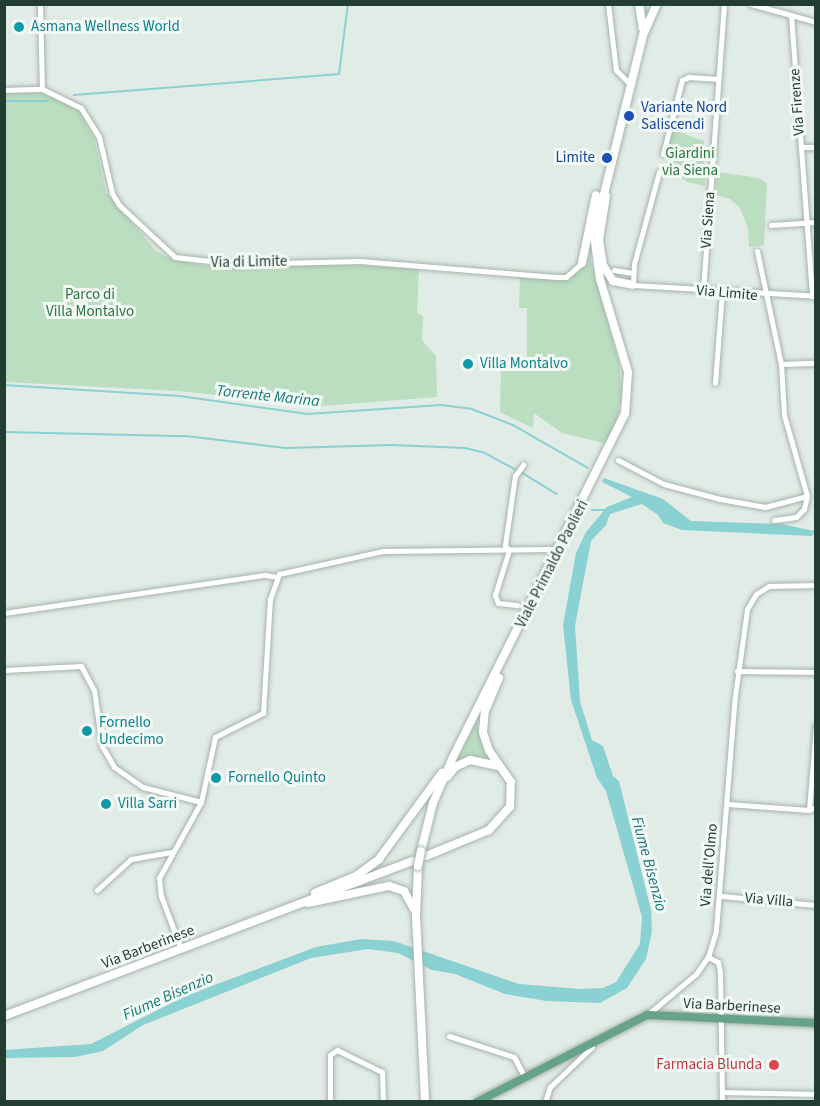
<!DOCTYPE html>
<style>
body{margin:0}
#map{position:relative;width:820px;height:1106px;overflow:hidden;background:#e2ece6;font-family:"Source Sans 3",sans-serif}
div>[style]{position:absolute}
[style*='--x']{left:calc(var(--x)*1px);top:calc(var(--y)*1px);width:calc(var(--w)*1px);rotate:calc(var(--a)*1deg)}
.green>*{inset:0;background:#badebf}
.water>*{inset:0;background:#89d1d2}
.stream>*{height:1.5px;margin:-0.75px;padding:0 0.75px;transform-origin:0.75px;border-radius:0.75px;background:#89d1d2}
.roads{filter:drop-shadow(0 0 2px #a5b4ac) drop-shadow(0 0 2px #a5b4ac)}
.street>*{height:5px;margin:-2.5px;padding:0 2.5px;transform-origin:2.5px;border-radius:2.5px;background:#fff}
.secondary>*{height:8px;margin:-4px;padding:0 4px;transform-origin:4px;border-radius:4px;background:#fff}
.primary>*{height:8px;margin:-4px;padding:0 4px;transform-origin:4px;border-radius:4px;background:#66a38a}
.bridges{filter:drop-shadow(0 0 2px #a0b8ac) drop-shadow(0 0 2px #a0b8ac)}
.secondary-bridge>*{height:8px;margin:-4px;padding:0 4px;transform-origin:4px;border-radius:4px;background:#fff}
.dots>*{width:16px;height:16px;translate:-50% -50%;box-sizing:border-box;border:3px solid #f2f9f5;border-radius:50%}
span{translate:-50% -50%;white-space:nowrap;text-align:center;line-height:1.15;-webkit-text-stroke:6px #f2f9f5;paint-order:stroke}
.culture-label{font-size:15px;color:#0d838f}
.left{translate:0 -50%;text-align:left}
.street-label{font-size:15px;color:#223e32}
.transit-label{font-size:15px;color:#164399}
.right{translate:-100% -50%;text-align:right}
.park-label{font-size:15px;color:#2b753d}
.health-label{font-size:15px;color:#be3a42}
.water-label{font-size:16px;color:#1b787b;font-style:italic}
.frame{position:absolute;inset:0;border:6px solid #223e32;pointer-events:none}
</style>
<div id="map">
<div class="green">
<div style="clip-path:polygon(4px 93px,51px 93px,78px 110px,94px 138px,106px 192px,156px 251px,174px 260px,213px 267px,316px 263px,419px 269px,417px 313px,423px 316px,422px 340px,436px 356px,437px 397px,322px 406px,178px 391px,5px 382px)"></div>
<div style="clip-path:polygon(673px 130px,704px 141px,705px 186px,687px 182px,666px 166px,673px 158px,669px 146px)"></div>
<div style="clip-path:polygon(717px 172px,759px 178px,767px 183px,764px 245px,749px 247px,748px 228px,740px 208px,730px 199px,716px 195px)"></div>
<div style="clip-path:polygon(590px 258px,619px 363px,622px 393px,617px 420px,608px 442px,603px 443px,562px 433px,534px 413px,533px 428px,500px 412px,501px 361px,527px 360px,527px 308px,519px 308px,520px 277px,567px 277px)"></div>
<div style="clip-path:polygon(476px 722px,490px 758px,475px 756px,457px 761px)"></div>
</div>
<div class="water">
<div style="clip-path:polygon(604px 478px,663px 499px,691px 521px,781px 524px,815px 531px,812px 536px,682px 530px,663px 523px,658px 515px,642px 504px,610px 514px,606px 525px,591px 541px,575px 626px,580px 701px,592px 740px,603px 746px,613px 776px,619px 781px,651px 910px,652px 931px,646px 959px,627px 988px,600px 1003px,546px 1001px,505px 994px,455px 974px,432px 970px,398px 953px,368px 949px,311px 958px,143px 1025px,103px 1051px,75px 1057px,5px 1058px,4px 1050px,91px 1044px,185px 996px,316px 947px,361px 939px,394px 941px,519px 984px,580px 989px,603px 988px,616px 982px,640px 944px,642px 917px,606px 791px,597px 778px,571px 700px,563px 625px,576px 553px,586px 532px,607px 507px,632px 497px,602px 482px)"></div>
</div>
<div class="stream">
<div style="--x:74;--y:95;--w:266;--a:-4.5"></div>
<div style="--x:339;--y:74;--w:71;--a:-82.7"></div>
<div style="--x:4;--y:101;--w:44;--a:0"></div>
<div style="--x:4;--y:385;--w:176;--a:3.6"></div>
<div style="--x:180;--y:396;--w:129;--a:8"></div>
<div style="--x:308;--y:414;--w:133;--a:-3.9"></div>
<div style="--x:441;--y:405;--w:31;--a:7"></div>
<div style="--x:472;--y:409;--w:44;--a:21.3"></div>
<div style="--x:513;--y:425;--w:86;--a:29.8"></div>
<div style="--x:4;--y:432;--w:182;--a:1.3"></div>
<div style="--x:186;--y:436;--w:102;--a:6.8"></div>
<div style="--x:287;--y:448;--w:105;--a:-1.6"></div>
<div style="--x:392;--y:445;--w:73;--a:2.4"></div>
<div style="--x:465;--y:448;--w:18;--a:13"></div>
<div style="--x:483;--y:452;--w:38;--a:28"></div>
<div style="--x:521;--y:472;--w:42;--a:31.4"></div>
<div style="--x:592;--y:510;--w:14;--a:0"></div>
</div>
<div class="roads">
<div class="street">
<div style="--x:40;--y:4;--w:85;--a:88.7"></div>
<div style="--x:608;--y:4;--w:66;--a:83.1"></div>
<div style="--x:616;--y:70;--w:20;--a:45"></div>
<div style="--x:751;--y:4;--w:67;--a:15.5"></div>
<div style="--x:791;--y:15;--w:282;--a:85.7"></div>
<div style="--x:4;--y:90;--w:38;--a:-2"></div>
<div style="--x:42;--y:89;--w:43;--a:26"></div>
<div style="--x:81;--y:108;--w:34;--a:58"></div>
<div style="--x:99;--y:137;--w:57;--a:76.9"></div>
<div style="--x:112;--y:193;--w:14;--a:60"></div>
<div style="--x:119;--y:205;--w:76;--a:42.9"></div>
<div style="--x:175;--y:257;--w:61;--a:6.5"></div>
<div style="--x:236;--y:264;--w:124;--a:-1.4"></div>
<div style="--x:360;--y:261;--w:196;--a:4.7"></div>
<div style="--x:555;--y:277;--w:11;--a:0"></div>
<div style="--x:566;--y:277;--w:21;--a:-41"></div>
<div style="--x:801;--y:147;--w:15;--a:0"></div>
<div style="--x:663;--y:154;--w:76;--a:-75.6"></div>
<div style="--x:682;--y:80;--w:8;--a:-23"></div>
<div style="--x:689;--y:77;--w:29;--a:4"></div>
<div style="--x:659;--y:172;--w:95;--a:105.2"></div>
<div style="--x:634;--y:264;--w:21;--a:93"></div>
<div style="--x:633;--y:285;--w:183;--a:3.4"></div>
<div style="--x:771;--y:225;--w:45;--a:-3.8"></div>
<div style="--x:757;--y:251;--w:116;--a:78"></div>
<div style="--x:781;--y:364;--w:51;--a:86.6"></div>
<div style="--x:784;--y:415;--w:84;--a:74.1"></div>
<div style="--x:807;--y:496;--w:13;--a:103"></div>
<div style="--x:804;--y:509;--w:11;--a:135"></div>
<div style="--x:796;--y:517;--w:22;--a:172"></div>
<div style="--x:614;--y:270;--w:19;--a:9"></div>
<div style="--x:703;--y:290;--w:287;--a:-85.8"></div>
<div style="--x:781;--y:364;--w:35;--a:-2"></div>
<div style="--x:715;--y:383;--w:91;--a:-85.6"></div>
<div style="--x:618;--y:460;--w:52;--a:27.6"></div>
<div style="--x:664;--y:484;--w:58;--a:15"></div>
<div style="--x:720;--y:499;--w:46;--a:10.1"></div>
<div style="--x:765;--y:507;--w:43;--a:-14.7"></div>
<div style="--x:517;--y:605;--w:19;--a:-174"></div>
<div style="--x:498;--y:603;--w:9;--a:-111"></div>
<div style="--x:495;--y:595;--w:47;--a:-72.7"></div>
<div style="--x:509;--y:550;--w:6;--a:-129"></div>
<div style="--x:505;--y:545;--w:70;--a:-81.8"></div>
<div style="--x:515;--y:476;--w:14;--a:-54"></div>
<div style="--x:4;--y:613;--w:264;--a:-8.3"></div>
<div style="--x:265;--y:575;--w:12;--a:9"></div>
<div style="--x:4;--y:670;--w:77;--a:-3"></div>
<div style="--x:81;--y:666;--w:27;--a:62"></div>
<div style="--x:94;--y:690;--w:57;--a:81.9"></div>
<div style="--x:102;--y:746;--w:24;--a:60"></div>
<div style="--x:114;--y:767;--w:35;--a:35"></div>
<div style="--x:143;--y:787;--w:60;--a:14.5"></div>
<div style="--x:201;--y:802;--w:87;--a:118.9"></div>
<div style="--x:159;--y:878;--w:18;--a:84"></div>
<div style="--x:161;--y:896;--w:57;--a:69.3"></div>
<div style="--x:737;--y:671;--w:79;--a:0.7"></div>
<div style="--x:201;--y:802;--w:66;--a:-77.8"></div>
<div style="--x:215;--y:737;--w:54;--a:-26.6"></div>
<div style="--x:263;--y:713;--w:114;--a:-86.5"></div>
<div style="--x:270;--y:599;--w:27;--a:-70"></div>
<div style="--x:279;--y:574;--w:107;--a:-12.5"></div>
<div style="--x:383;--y:551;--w:169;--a:-0.7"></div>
<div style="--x:728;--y:804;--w:81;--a:4.2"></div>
<div style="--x:809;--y:810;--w:8;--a:-23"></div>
<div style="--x:809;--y:810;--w:85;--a:-85.3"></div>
<div style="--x:97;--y:890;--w:46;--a:-42.4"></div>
<div style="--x:131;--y:859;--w:41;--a:-9.9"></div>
<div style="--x:722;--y:896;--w:94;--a:5.5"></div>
<div style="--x:708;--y:957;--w:11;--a:27"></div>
<div style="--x:718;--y:962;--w:10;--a:79"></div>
<div style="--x:720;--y:972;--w:130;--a:89.1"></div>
<div style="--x:647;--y:1015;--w:64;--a:-39.9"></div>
<div style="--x:696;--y:974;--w:21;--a:-55"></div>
<div style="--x:708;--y:957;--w:28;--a:-73"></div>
<div style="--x:716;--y:930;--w:235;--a:-85.4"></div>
<div style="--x:735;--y:696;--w:88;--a:-82.1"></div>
<div style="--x:747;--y:609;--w:17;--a:-59"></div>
<div style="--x:756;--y:594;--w:15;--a:-32"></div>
<div style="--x:769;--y:586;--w:47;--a:-1.2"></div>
<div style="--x:449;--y:1036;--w:68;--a:17.9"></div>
<div style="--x:514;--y:1057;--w:21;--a:62"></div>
<div style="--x:723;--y:1092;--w:93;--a:1.2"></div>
<div style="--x:330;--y:1102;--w:47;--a:-90"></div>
<div style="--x:330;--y:1055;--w:9;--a:-36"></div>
<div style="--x:337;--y:1050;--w:50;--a:26.1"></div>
<div style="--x:382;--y:1072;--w:30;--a:88"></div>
<div style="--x:545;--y:1102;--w:16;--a:-72"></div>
<div style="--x:550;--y:1087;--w:58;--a:-43.6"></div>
</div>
<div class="secondary">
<div style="--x:639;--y:4;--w:25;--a:81"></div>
<div style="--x:606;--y:196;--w:45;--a:99"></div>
<div style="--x:599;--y:240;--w:25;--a:81"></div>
<div style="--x:603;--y:265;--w:19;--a:58"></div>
<div style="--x:613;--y:281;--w:20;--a:11"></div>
<div style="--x:582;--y:263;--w:69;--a:-78.4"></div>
<div style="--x:447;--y:777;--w:13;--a:-51"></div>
<div style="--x:455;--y:767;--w:17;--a:-25"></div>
<div style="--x:470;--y:760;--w:30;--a:12"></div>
<div style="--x:421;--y:851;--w:49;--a:-76"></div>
<div style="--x:433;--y:803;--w:50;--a:-66.5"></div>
<div style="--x:453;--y:757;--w:384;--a:-63.4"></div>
<div style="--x:625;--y:414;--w:42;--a:-85.9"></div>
<div style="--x:628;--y:372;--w:97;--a:-106.8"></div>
<div style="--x:600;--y:279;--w:44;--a:-97.8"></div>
<div style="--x:594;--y:235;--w:206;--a:-76.2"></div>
<div style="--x:643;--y:35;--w:34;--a:-66"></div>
<div style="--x:426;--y:856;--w:68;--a:-22.4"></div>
<div style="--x:489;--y:830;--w:31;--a:-48"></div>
<div style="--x:510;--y:807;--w:25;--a:-88"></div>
<div style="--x:511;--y:782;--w:38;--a:-125"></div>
<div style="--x:489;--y:751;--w:20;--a:-108"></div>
<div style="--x:483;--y:732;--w:21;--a:-85"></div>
<div style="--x:485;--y:711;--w:36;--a:-67"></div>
<div style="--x:418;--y:866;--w:50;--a:92.3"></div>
<div style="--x:416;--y:916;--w:186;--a:87.2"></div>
<div style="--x:315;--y:893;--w:44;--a:-22.5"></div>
<div style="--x:356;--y:876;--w:29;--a:-36"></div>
<div style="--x:379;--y:859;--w:107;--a:-53.8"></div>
<div style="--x:308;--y:903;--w:83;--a:-11.9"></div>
<div style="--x:389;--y:886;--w:16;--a:18"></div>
<div style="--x:404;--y:891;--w:21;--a:61"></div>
<div style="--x:4;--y:1016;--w:437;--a:-20.8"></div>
</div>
<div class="primary">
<div style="--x:477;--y:1102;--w:191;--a:-27.1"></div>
<div style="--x:647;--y:1015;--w:169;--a:2.7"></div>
</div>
</div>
<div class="bridges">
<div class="secondary-bridge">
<div style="--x:418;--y:866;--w:15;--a:-79"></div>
</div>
</div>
<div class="dots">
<div style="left:19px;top:27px;background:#0f9aa8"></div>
<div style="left:629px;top:116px;background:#1a4fb4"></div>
<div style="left:607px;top:158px;background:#1a4fb4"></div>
<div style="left:468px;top:364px;background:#0f9aa8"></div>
<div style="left:87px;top:731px;background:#0f9aa8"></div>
<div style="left:216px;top:778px;background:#0f9aa8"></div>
<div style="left:106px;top:804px;background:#0f9aa8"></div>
<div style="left:774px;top:1065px;background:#e0444e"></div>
</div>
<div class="culture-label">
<span class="left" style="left:31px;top:27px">Asmana Wellness World</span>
<span class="left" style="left:480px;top:364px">Villa Montalvo</span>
<span class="left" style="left:99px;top:731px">Fornello<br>Undecimo</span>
<span class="left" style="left:228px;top:778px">Fornello Quinto</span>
<span class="left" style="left:118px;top:804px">Villa Sarri</span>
</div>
<div class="street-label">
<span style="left:797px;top:102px;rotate:-94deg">Via Firenze</span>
<span style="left:708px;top:220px;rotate:-86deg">Via Siena</span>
<span style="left:249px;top:262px;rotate:-1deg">Via di Limite</span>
<span style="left:727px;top:293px;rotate:5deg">Via Limite</span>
<span style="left:552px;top:564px;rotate:-63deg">Viale Primaldo Paolieri</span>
<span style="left:709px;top:865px;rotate:-85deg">Via dell'Olmo</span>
<span style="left:769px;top:900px;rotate:5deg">Via Villa</span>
<span style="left:148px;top:947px;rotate:-21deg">Via Barberinese</span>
<span style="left:732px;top:1006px;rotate:3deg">Via Barberinese</span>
</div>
<div class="transit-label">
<span class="left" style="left:641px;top:116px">Variante Nord<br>Saliscendi</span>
<span class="right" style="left:595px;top:158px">Limite</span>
</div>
<div class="park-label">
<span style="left:690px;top:162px">Giardini<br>via Siena</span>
<span style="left:90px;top:303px">Parco di<br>Villa Montalvo</span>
</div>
<div class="health-label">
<span class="right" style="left:762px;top:1065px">Farmacia Blunda</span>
</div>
<div class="water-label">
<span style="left:268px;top:396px;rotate:6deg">Torrente Marina</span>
<span style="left:649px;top:864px;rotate:75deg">Fiume Bisenzio</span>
<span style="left:168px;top:996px;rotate:-24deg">Fiume Bisenzio</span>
</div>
<div class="frame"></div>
</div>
